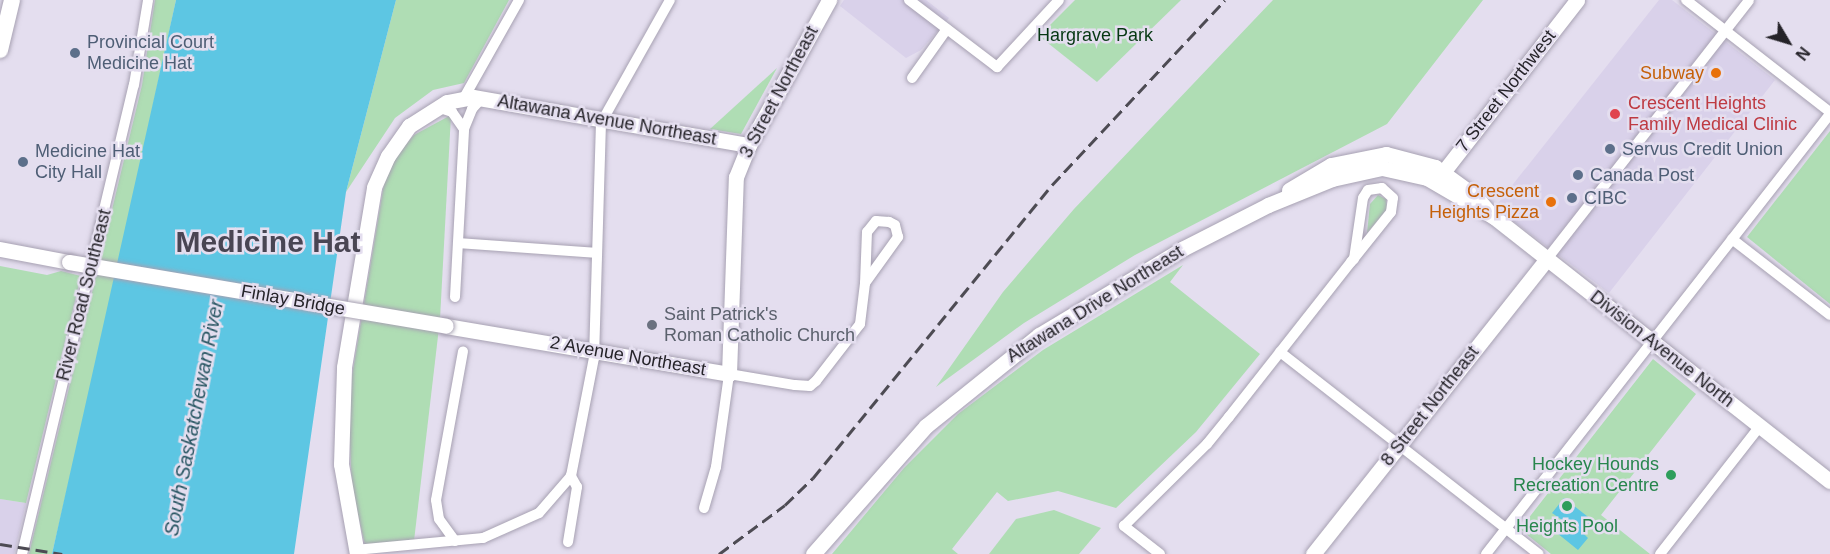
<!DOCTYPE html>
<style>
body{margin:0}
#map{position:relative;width:1830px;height:554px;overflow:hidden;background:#e4deef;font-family:Helvetica,sans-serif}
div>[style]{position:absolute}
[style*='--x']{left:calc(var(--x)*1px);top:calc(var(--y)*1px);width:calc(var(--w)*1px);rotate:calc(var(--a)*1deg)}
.built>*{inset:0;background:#d9d1ea}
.green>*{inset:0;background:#afddb4}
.water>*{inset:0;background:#5dc6e3}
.roads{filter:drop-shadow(0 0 2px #a7a1b2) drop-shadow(0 0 2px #a7a1b2)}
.street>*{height:10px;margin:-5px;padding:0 5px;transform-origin:5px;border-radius:5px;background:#fff}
.secondary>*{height:15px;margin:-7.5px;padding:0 7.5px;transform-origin:7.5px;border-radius:7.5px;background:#fff}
.primary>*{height:16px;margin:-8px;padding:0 8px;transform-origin:8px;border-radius:8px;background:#fff}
.rail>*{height:3px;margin-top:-1.5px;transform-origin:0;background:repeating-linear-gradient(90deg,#4d4b53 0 12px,transparent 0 18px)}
.bridges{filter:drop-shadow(0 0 2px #a7a1b2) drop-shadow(0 0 2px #a7a1b2)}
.secondary-bridge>*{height:15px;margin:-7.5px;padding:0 7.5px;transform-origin:7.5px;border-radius:7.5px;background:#fff}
.dots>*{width:16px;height:16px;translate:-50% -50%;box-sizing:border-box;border:3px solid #e4deef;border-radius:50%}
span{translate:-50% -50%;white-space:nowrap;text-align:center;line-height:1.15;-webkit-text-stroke:5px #e4deef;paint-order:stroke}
.park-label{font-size:18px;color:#063813}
.service-label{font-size:18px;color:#4e5e75}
.left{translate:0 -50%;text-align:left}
.food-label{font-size:18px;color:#c56008}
.right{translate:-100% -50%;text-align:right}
.street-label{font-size:18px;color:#252329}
.health-label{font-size:18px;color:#be3a42}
.worship-label{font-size:18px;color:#5b616d}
.leisure-label{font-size:18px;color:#27864d}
.water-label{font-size:20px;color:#2a5764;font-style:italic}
.town-label{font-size:30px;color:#494553;font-weight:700}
.north{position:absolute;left:1758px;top:12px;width:60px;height:60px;-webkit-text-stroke:4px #e4deef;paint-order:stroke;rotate:128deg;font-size:16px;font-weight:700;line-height:24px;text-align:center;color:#252329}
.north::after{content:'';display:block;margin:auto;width:21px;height:27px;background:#252329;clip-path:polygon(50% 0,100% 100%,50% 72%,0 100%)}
</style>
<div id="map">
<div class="built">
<div style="clip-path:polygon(844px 0,926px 0,949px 18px,921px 50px,906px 58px,840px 6px)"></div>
<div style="clip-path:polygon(1659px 0,1672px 0,1775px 80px,1609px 293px,1495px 207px)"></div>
<div style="clip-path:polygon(0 499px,26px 503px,14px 554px,0 554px)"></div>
</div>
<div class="green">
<div style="clip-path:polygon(155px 0,176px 0,102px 339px,52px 554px,29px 554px,142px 85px)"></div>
<div style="clip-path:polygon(396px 0,509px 0,464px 83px,433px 90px,395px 118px,346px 192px)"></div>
<div style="clip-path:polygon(1075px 0,1181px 0,1097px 82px,1039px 36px)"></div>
<div style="clip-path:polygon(1273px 0,1483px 0,1387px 124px,1135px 255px,1024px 323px,936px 387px,1003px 292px,1074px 209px)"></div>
<div style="clip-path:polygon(777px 68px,741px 134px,710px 129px)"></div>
<div style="clip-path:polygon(451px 115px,440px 319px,414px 541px,365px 545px,352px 489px,348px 400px,385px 178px,396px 156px,414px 135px)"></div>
<div style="clip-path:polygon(1830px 131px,1830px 304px,1747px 237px)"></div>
<div style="clip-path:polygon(1378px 195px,1386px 199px,1387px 209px,1367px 233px,1370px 204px)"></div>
<div style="clip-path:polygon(1183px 265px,1170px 282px,1260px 354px,1196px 432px,1116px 508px,1058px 491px,1008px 501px,997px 492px,952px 549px,958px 554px,832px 554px,904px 468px,958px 414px,1043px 350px)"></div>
<div style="clip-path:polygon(0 266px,47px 275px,61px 271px,81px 276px,26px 503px,0 499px)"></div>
<div style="clip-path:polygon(1653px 359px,1696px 394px,1601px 515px,1650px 554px,1551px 554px,1520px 529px)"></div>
<div style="clip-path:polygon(1054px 510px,1101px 528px,1079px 554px,989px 554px,1016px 519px)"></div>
</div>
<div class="water">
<div style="clip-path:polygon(176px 0,396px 0,346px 192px,294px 554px,52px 554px)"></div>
<div style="clip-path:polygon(1564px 498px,1592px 520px,1582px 532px,1588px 538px,1578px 550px,1557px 533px,1565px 522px,1552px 513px)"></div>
</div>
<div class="roads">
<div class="street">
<div style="--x:909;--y:0;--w:111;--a:37.3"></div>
<div style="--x:997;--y:67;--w:91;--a:-47.2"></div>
<div style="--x:1686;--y:0;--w:182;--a:37.9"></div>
<div style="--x:912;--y:78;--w:60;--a:-54.5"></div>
<div style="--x:465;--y:96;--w:110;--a:-60.6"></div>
<div style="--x:437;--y:107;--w:16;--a:18"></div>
<div style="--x:452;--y:112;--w:21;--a:55"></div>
<div style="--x:1732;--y:239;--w:124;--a:37.8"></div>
<div style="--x:459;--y:243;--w:138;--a:4.1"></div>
<div style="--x:1547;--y:259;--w:328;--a:-52"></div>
<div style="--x:455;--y:297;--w:168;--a:-86.9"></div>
<div style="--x:464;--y:129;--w:22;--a:-68"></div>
<div style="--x:472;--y:109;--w:15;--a:-48"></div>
<div style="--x:1280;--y:352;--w:328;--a:38"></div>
<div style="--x:704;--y:508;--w:43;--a:-73.7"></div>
<div style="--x:716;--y:467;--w:94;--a:-82"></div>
<div style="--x:729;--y:374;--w:67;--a:9.5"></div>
<div style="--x:795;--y:385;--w:15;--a:4"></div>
<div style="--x:810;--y:386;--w:8;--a:-40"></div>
<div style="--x:816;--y:381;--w:72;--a:-52.3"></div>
<div style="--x:860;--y:324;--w:41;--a:-83"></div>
<div style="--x:865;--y:283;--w:57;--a:-54.3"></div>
<div style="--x:898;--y:237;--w:12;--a:-104"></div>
<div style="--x:895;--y:225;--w:7;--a:-153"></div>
<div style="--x:889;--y:222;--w:13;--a:-176"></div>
<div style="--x:876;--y:221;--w:14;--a:129"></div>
<div style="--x:867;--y:232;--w:51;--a:92.2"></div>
<div style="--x:455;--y:541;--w:27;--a:-126"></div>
<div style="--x:439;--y:519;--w:19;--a:-99"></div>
<div style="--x:436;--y:500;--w:151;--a:-79.7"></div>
<div style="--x:568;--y:542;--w:56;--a:-80.7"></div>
<div style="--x:577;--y:487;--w:13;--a:-119"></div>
<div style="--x:571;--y:476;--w:120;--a:-79"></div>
<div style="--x:594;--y:358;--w:235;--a:-88.3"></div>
<div style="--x:601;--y:123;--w:141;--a:-60.7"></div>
<div style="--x:355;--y:550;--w:129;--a:-5.4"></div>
<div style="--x:483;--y:538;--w:61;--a:-24.1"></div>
<div style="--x:539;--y:513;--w:49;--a:-49.1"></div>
<div style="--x:22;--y:554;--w:482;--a:-76.6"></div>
<div style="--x:134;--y:85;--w:86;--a:-80.6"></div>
<div style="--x:1160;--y:554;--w:46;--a:-142.1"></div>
<div style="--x:1124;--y:526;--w:117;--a:-44.7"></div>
<div style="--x:1207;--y:444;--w:35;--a:-51"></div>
<div style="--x:1229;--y:417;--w:197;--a:-51.8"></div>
<div style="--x:1351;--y:262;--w:64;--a:-51.3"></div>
<div style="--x:1391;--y:212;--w:14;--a:-82"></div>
<div style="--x:1393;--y:198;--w:15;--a:-138"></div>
<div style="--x:1382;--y:188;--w:14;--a:172"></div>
<div style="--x:1368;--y:190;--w:9;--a:122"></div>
<div style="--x:1363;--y:198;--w:62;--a:98.4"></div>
<div style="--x:1486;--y:554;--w:559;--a:-51.98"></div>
<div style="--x:1660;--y:554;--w:162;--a:-52"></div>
</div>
<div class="secondary">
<div style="--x:1437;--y:180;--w:228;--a:-52.1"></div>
<div style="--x:1289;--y:190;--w:49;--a:-30.8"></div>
<div style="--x:1331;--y:165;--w:56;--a:-11.3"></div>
<div style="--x:1386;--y:154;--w:51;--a:14.9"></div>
<div style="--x:1435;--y:167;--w:49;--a:35.9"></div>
<div style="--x:1475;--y:196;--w:20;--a:49"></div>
<div style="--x:0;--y:249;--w:70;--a:10.7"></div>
<div style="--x:446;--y:326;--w:287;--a:9.6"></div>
<div style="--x:729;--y:374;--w:197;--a:-88"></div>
<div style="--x:736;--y:177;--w:35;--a:-68"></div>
<div style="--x:749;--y:145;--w:166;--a:-61.1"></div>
<div style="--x:357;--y:554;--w:91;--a:-100.1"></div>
<div style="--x:341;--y:464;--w:97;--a:-88.2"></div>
<div style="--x:344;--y:367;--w:182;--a:-80.5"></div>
<div style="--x:374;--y:187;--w:34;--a:-66"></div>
<div style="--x:388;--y:156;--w:37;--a:-55"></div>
<div style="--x:409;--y:126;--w:45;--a:-32.3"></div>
<div style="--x:447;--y:102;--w:26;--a:-11"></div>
<div style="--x:473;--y:97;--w:280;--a:9.9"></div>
<div style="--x:813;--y:554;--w:171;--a:-48.6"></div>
<div style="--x:926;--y:426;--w:145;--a:-38.8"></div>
<div style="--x:1039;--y:335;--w:167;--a:-31"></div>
<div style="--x:1182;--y:249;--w:97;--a:-27.1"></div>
<div style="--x:1268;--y:205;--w:69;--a:-22.1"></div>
<div style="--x:1332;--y:179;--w:51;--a:-12.4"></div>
<div style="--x:1382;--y:168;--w:46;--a:12.5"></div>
<div style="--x:1427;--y:178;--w:78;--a:30.2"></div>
<div style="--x:1494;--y:217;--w:427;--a:38.2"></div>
<div style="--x:1313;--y:554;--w:377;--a:-51.6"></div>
</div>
<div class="primary">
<div style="--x:0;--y:50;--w:51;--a:-76.5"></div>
</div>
</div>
<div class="rail">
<div style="--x:0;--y:544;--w:63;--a:9.2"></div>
<div style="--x:719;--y:554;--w:82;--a:-36.6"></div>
<div style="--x:785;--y:505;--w:39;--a:-44"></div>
<div style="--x:813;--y:478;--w:378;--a:-50.8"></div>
<div style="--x:1052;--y:185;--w:253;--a:-46.9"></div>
</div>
<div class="bridges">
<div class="secondary-bridge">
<div style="--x:69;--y:262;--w:382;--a:9.6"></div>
</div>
</div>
<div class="dots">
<div style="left:75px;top:53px;background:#5c6f8a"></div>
<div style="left:1716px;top:73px;background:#e8710a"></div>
<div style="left:1615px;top:114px;background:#e0444e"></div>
<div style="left:1610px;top:149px;background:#5c6f8a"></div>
<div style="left:23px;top:162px;background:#5c6f8a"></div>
<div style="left:1578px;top:175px;background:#5c6f8a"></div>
<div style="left:1572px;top:198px;background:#5c6f8a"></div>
<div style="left:1551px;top:202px;background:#e8710a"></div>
<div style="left:652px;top:325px;background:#6b7280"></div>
<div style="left:1671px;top:475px;background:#2e9e5b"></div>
<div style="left:1567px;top:506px;background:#2e9e5b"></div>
</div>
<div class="park-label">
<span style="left:1095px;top:35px">Hargrave Park</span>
</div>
<div class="service-label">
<span class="left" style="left:87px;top:53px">Provincial Court<br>Medicine Hat</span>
<span class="left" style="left:1622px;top:149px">Servus Credit Union</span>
<span class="left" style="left:35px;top:162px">Medicine Hat<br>City Hall</span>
<span class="left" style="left:1590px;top:175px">Canada Post</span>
<span class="left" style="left:1584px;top:198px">CIBC</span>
</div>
<div class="food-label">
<span class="right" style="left:1704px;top:73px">Subway</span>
<span class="right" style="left:1539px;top:202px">Crescent<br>Heights Pizza</span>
</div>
<div class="street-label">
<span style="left:1506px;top:91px;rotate:-52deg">7 Street Northwest</span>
<span style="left:779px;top:92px;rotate:-62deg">3 Street Northeast</span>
<span style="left:607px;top:120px;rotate:10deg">Altawana Avenue Northeast</span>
<span style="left:84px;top:295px;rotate:-76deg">River Road Southeast</span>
<span style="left:293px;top:300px;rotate:10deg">Finlay Bridge</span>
<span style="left:1095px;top:304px;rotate:-32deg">Altawana Drive Northeast</span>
<span style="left:1662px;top:349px;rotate:38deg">Division Avenue North</span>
<span style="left:628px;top:356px;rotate:10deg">2 Avenue Northeast</span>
<span style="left:1430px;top:406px;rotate:-52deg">8 Street Northeast</span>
</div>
<div class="health-label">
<span class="left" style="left:1628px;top:114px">Crescent Heights<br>Family Medical Clinic</span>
</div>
<div class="worship-label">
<span class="left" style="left:664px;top:325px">Saint Patrick's<br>Roman Catholic Church</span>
</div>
<div class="leisure-label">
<span class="right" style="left:1659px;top:475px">Hockey Hounds<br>Recreation Centre</span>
<span style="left:1567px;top:526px">Heights Pool</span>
</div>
<div class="water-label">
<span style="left:194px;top:418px;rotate:-79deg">South Saskatchewan River</span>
</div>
<div class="town-label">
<span style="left:268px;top:242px">Medicine Hat</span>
</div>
<div class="north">N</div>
</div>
